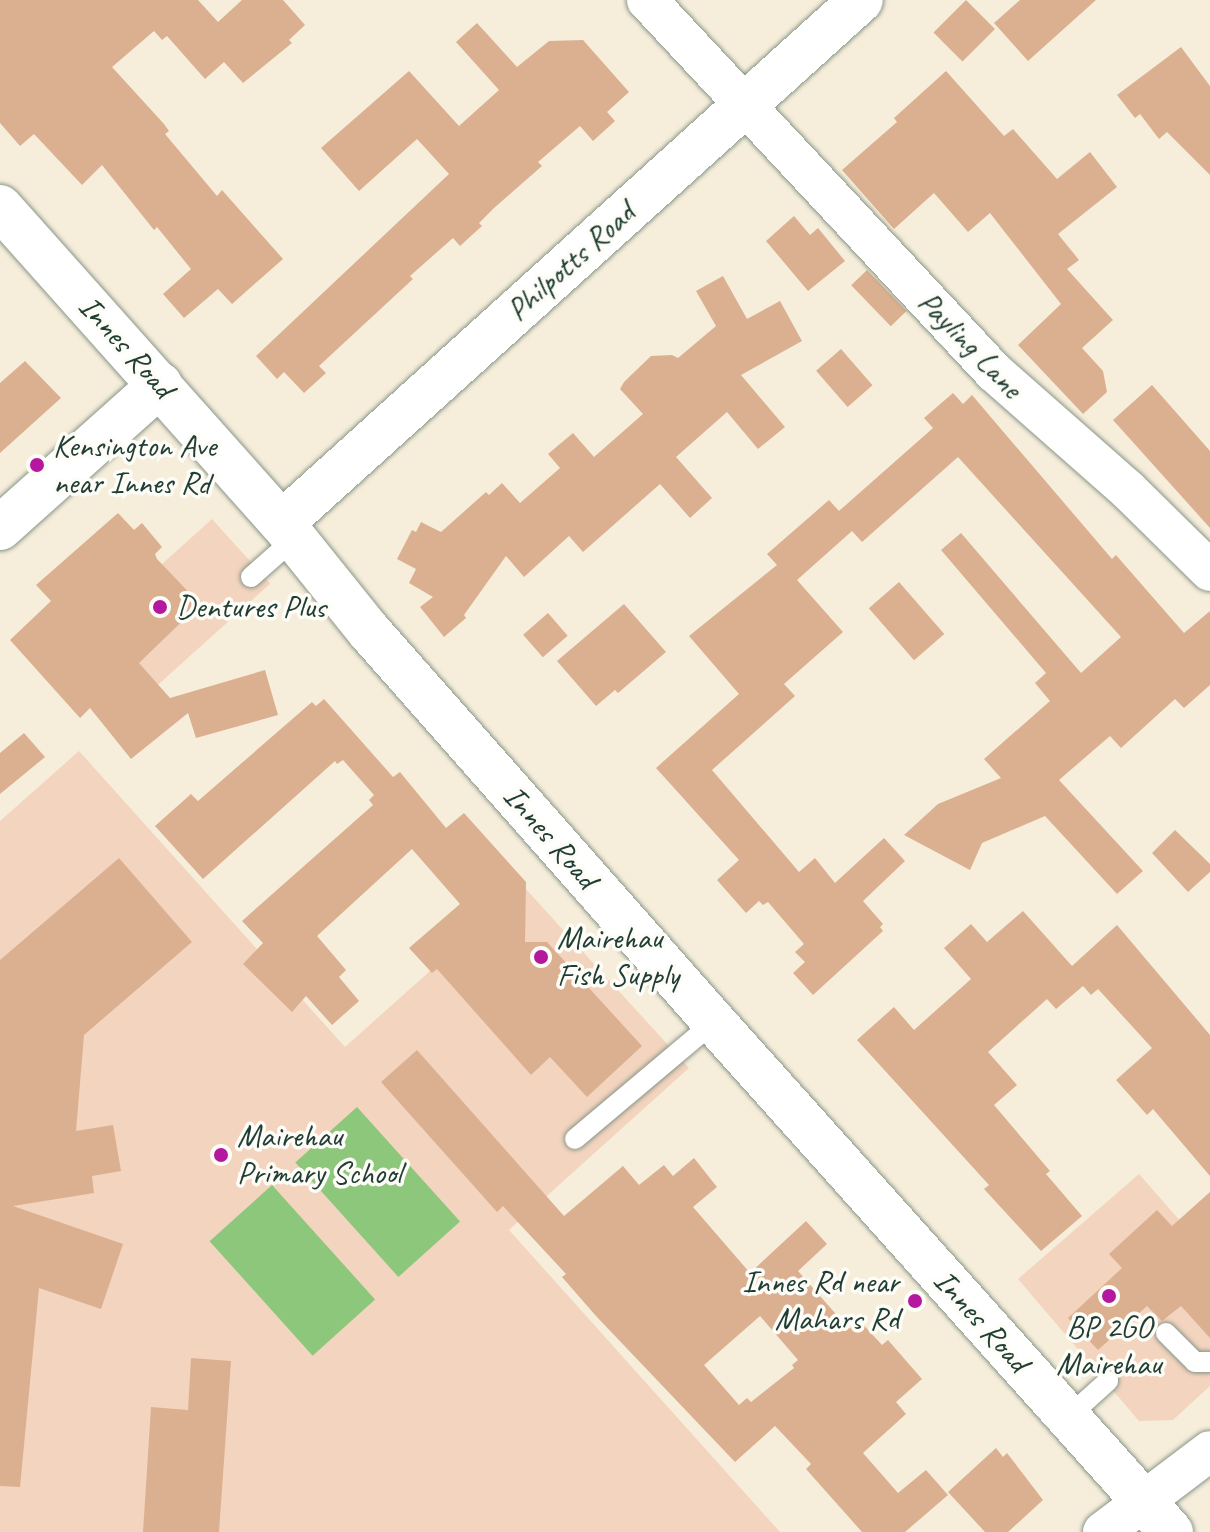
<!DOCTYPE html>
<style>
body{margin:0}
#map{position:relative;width:1210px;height:1532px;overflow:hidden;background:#f6eedb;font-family:Caveat,sans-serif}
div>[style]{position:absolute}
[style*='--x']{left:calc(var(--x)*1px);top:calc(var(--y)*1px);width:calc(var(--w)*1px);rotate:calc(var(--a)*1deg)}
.built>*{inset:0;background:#f3d4bf;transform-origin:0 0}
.green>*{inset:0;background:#8cc77c;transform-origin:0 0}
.building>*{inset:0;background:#dbb090;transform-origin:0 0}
.roads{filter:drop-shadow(0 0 2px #8a9688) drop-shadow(0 0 2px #8a9688)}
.lane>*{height:20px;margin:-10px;padding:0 10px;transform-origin:10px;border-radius:10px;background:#fff}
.street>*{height:40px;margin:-20px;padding:0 20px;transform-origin:20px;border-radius:20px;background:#fff}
.secondary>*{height:44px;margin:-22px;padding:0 22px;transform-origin:22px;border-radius:22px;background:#fff}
.dots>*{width:22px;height:22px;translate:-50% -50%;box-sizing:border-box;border:4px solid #fdfcf7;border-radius:50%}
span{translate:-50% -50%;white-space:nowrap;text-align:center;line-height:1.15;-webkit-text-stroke:7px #fdfcf7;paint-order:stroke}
.street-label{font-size:32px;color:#1f3d34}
.poi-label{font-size:32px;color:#1f3d34}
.left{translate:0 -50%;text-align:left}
.right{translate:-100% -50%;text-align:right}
</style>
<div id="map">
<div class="built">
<div style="left:212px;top:519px;width:87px;height:195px;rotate:48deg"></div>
<div style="clip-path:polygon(79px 751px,345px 1047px,524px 887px,689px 1068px,509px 1230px,780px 1532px,0 1532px,0 821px)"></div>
<div style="clip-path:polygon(1139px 1174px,1210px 1255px,1210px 1386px,1173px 1420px,1139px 1421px,1018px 1279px)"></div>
</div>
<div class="green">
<div style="left:357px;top:1107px;width:154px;height:83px;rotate:48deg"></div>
<div style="left:272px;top:1185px;width:154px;height:84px;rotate:48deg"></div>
</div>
<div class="building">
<div style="clip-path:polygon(0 0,198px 0,218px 22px,242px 0,283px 0,305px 25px,289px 40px,292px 43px,243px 83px,224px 62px,205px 79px,167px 36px,162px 40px,154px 31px,112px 67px,164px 124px,169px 131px,165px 134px,217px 196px,222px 190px,283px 259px,232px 304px,218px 289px,184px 318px,163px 294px,191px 269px,157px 227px,154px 230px,102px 165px,82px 185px,34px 134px,20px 146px,0 123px)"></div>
<div style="left:966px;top:0;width:41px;height:46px;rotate:45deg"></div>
<div style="clip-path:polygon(1020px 0,1096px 0,1028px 61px,994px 23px)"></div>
<div style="clip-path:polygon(477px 23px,517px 67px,549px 41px,583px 40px,629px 92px,607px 112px,615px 121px,593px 141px,580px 126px,538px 162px,542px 166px,494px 208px,479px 223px,482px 226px,460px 246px,453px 238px,410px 276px,413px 279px,319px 366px,326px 373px,304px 393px,284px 372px,277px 379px,256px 356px,449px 174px,417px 139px,359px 191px,321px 148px,409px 71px,459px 126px,499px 90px,456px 42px)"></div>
<div style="clip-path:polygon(1181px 47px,1210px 86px,1210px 175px,1167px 132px,1159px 139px,1140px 114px,1135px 118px,1117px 95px)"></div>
<div style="clip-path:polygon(946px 71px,1004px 136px,1013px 129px,1057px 179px,1090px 152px,1117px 187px,1058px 234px,1079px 260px,1067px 269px,1113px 320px,1082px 348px,1103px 371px,1107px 392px,1083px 414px,1018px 345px,1061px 304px,990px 213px,968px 232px,934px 193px,894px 229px,842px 170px,897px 122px,894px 118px)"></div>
<div style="clip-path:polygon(794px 216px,810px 235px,818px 228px,845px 261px,808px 291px,766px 241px)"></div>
<div style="left:867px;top:270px;width:57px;height:22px;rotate:46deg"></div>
<div style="clip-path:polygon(723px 276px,747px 319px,780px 301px,802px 341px,741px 375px,785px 427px,758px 449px,727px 412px,676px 457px,712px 498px,690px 518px,660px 484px,583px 552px,569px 536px,524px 577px,506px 556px,464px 615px,466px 618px,444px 637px,420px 607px,433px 597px,409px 583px,416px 569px,397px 559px,412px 530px,416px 532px,421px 522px,441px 532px,486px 492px,489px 495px,502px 483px,520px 503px,560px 468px,548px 454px,573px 433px,594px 457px,643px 414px,620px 389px,624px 382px,651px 356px,672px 355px,678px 358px,716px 326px,696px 291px)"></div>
<div style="left:841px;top:349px;width:48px;height:33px;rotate:49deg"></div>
<div style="clip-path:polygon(25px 361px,61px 398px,0 453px,0 383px)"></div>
<div style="clip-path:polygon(1152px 385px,1210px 451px,1210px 528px,1113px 420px)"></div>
<div style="clip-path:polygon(953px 393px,963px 404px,972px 395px,1112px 559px,1116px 555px,1184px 633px,1210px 611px,1210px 685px,1184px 708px,1175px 699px,1121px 748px,1110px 736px,1059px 780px,1143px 871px,1117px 894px,1045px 816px,982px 843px,970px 870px,904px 835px,938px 804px,1001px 778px,984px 759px,1050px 701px,1035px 683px,1046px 673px,941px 550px,961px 533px,1081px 673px,1121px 637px,958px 457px,862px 542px,852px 531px,797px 580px,843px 632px,784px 684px,795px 696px,712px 770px,799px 872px,815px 858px,835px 883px,884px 838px,905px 861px,863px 901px,883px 924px,880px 927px,883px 931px,813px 995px,793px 973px,805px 962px,795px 952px,804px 944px,768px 902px,763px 905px,759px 901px,746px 913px,717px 880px,739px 860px,656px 768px,739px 694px,689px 636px,777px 565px,767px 554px,829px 500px,839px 511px,933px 428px,924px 418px)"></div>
<div style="clip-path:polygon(118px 513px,134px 530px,142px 523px,162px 547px,155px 554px,157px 559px,200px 604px,139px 663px,170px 698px,265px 670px,278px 715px,196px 738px,188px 713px,131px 759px,90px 708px,80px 718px,10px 640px,51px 601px,36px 585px)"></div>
<div style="left:899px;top:582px;width:69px;height:40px;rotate:49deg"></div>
<div style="clip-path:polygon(624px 604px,666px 652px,618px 693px,615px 690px,596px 706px,557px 661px)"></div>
<div style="left:548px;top:613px;width:30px;height:33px;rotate:49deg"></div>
<div style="clip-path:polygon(324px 699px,393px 777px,400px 772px,446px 828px,464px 813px,526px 882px,525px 942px,547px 942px,642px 1046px,587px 1097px,550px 1057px,531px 1075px,437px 969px,432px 973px,409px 948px,460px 904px,412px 849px,317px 936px,346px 970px,339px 977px,359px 1001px,332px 1025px,306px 996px,292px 1012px,243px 964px,263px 943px,242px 921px,373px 805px,369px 800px,374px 795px,343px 760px,337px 764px,335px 761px,203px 879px,155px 826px,191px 794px,198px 801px,312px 702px,316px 706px)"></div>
<div style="clip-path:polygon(24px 733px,45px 757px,0 794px,0 753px)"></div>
<div style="clip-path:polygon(1175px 830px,1210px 864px,1210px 872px,1188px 892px,1152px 853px)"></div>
<div style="clip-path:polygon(119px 858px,192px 942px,84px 1035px,76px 1131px,113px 1125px,121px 1171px,92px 1176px,94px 1193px,13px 1206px,123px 1244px,101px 1309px,39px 1288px,20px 1487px,0 1486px,0 960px)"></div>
<div style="clip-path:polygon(1023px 911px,1072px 966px,1117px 925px,1210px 1035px,1210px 1176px,1153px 1109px,1147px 1115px,1116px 1080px,1152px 1048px,1098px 989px,1091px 995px,1083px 986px,1056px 1009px,1047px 999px,988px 1052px,1017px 1085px,994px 1105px,1050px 1171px,1046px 1174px,1082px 1216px,1041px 1251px,984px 1189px,989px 1185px,857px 1040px,894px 1007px,914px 1030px,971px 979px,944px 948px,971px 924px,987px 942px)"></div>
<div style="clip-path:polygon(evenodd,417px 1050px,564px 1216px,623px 1166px,639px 1185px,664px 1165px,673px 1176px,694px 1158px,717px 1187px,693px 1207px,750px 1273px,806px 1221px,827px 1244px,798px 1271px,849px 1329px,859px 1320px,882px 1345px,888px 1340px,922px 1379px,896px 1402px,906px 1414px,863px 1453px,898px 1493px,926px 1470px,948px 1495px,905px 1532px,862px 1532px,806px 1469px,811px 1464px,775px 1426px,735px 1462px,596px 1316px,562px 1277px,566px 1274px,503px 1206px,497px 1212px,381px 1082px,417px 1050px,760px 1316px,798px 1360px,792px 1365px,794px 1368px,751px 1402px,747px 1398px,739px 1405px,704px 1365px,760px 1316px)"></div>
<div style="clip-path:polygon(1210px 1192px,1210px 1338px,1181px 1306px,1162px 1321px,1147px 1306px,1098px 1350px,1068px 1318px,1122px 1268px,1109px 1254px,1157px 1210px,1172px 1226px)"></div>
<div style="clip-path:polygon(191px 1358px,231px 1361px,219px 1532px,143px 1532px,151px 1407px,188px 1410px)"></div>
<div style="clip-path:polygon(996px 1448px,1003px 1457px,1007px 1453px,1043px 1500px,1008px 1532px,985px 1532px,948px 1492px)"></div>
</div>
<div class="roads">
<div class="lane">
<div style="--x:251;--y:577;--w:57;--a:-41.5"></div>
<div style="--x:575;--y:1139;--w:182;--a:-40.1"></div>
<div style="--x:1166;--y:1333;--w:41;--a:45"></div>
<div style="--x:1195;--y:1362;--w:15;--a:0"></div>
<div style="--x:1068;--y:1417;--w:54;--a:-42"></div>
</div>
<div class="street">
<div style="--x:647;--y:0;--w:509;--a:46.99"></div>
<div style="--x:994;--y:372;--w:179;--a:41.4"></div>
<div style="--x:1128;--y:490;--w:115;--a:44.6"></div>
<div style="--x:1103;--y:1532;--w:134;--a:-37.1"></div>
</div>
<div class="secondary">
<div style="--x:0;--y:207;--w:424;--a:48.3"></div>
<div style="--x:282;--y:523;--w:137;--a:51.2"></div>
<div style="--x:368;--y:630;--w:523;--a:48.57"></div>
<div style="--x:714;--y:1022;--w:685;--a:48.14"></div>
<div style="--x:282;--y:523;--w:780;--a:-42.09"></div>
<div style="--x:0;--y:528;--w:215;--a:-41.8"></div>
</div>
</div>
<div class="dots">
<div style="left:37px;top:465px;background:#b5179e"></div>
<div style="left:160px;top:607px;background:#b5179e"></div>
<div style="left:541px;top:957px;background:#b5179e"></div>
<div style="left:221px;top:1155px;background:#b5179e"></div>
<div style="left:1109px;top:1296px;background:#b5179e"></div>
<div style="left:915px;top:1301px;background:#b5179e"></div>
</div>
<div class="street-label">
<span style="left:571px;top:262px;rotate:-42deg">Philpotts Road</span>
<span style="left:970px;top:345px;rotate:46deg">Payling Lane</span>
<span style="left:126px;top:347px;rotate:48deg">Innes Road</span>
<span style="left:550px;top:837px;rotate:49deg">Innes Road</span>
<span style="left:981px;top:1321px;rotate:48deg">Innes Road</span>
</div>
<div class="poi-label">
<span class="left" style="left:53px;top:465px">Kensington Ave<br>near Innes Rd</span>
<span class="left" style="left:176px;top:607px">Dentures Plus</span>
<span class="left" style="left:557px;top:957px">Mairehau<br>Fish Supply</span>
<span class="left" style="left:237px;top:1155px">Mairehau<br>Primary School</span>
<span class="right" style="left:899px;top:1301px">Innes Rd near<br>Mahars Rd</span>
<span style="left:1109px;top:1346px">BP 2GO<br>Mairehau</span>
</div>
</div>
